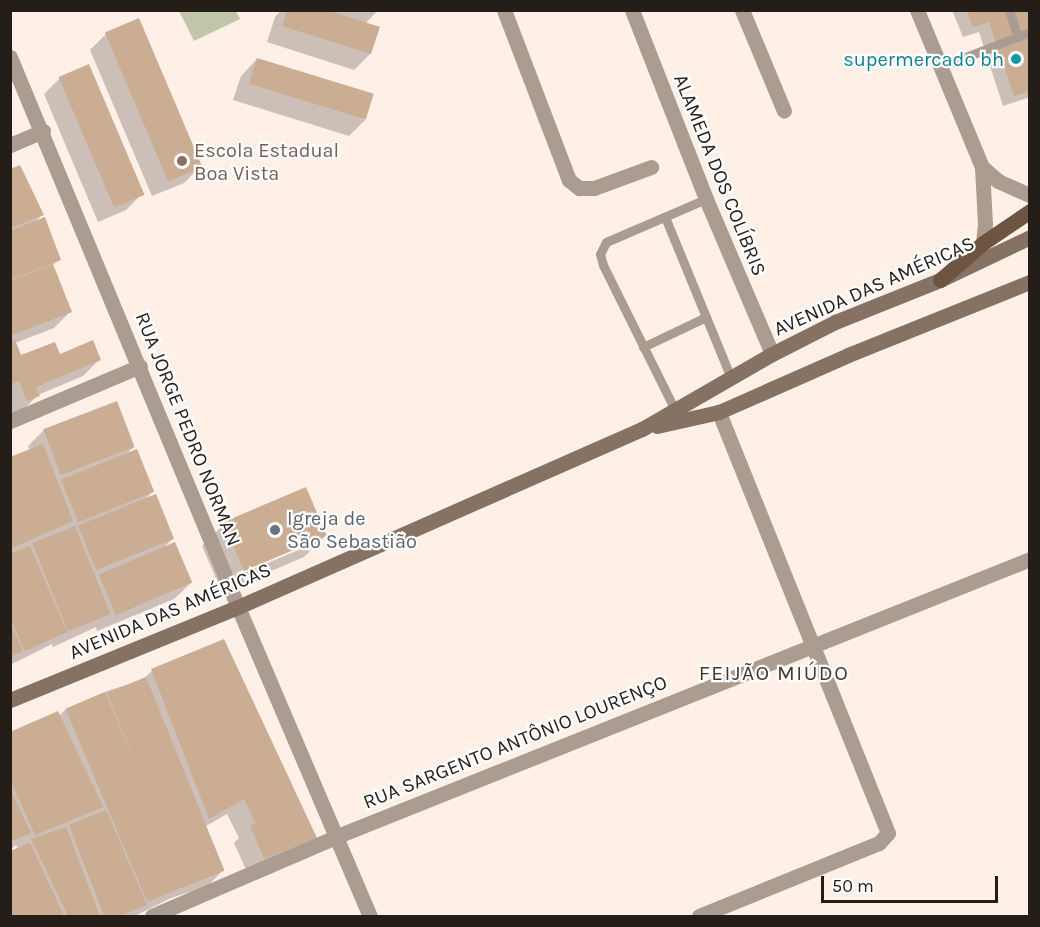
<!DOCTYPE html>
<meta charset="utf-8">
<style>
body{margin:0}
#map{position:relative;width:1040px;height:927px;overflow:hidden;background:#feefe7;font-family:Karla,sans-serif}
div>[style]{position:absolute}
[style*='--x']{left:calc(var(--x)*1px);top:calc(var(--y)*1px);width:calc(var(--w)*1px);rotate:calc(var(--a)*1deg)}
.green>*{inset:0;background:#c1c6aa}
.shadow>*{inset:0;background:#0003}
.building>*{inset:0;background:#caad92;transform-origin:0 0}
.service>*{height:9px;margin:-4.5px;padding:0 4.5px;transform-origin:4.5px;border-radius:4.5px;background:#aa9c91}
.minor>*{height:15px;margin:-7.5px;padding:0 7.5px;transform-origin:7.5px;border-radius:7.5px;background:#aa9c91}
.secondary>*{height:15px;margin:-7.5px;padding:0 7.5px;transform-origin:7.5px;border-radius:7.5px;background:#867263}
.primary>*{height:15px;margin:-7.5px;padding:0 7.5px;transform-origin:7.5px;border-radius:7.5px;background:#6d5542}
.dots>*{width:16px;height:16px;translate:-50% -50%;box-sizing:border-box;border:3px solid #fff;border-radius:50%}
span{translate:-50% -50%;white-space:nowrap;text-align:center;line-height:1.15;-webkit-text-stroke:4.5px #fff;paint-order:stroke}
.culture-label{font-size:20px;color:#0d838f}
.right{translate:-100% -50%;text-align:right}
.education-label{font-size:20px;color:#785e54}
.left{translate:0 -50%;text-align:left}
.street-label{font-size:20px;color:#251d18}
.worship-label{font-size:20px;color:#5b616d}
.neighbourhood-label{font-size:21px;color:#47352a;letter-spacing:1.5px}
.frame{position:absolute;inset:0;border:12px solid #251d18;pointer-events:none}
.scale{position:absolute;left:821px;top:876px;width:177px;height:27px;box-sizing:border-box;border:3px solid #251d18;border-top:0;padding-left:8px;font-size:18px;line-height:21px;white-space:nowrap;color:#251d18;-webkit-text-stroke:4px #fff;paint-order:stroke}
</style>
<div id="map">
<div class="green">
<div style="clip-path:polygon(179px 11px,236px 11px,240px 19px,194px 41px)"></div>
</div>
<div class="shadow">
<div style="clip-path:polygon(281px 10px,378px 10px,365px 24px,370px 54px,354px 70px,267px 42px,275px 17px)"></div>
<div style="clip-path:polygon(952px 10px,1030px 10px,1030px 97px,1003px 106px,979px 32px,963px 37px)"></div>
<div style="clip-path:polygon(106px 34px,200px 167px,184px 183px,152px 196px,90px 50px)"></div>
<div style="clip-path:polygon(257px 59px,365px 120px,349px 136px,233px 100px,241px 76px)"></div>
<div style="clip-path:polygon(60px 78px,142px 194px,126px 210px,98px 222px,44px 94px)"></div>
<div style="clip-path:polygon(10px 171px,42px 215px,34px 223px,59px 259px,52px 266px,70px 312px,54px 328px,15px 343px,21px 357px,59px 356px,100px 359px,83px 376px,38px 395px,22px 411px,10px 414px)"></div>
<div style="clip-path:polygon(44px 430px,134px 447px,125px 455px,152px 492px,144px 501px,173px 539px,164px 547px,191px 583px,174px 599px,97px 631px,96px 627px,53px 647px,52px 644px,10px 665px,10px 459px,30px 451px,28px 446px)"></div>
<div style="clip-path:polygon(evenodd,224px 524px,325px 536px,304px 557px,222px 592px,202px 546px,224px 524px,301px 545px,301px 549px,237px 576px,236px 573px,301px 545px)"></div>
<div style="clip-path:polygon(223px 641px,315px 837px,248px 874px,234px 843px,239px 838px,227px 814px,206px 826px,224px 869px,208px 886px,171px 898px,135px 916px,10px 916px,10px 853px,18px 850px,16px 845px,10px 850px,10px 733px,59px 716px,66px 709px,107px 691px,142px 680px,152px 671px)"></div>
</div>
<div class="building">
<div style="clip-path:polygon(287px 10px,327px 10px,380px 27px,371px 54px,282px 26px)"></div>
<div style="clip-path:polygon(967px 10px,1030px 10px,1030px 91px,1014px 96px,989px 22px,973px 27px)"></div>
<div style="left:139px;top:18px;width:162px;height:37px;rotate:67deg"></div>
<div style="left:257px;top:58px;width:122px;height:27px;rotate:17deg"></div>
<div style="left:89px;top:64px;width:142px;height:33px;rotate:67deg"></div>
<div style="clip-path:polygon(20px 165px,44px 215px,10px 228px,10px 169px)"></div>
<div style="clip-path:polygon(45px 217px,61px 260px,10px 280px,10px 231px)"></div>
<div style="clip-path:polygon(53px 264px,72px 312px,10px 336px,10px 281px)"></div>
<div style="clip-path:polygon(15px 340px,21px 355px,55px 342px,60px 354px,93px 340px,101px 360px,36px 387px,40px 396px,27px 401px,19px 381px,10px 385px,10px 342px)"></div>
<div style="left:117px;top:401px;width:49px;height:79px;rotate:69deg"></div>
<div style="clip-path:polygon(43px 444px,73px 521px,10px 549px,10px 457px)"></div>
<div style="left:137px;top:449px;width:46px;height:82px;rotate:68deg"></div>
<div style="left:306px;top:487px;width:53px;height:90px;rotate:67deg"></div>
<div style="left:156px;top:494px;width:48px;height:84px;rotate:68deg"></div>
<div style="left:75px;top:526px;width:95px;height:46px;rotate:68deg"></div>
<div style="left:175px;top:542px;width:44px;height:83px;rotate:67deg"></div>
<div style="clip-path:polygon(30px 546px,67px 632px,25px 651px,10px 618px,10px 554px)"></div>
<div style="clip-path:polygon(10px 623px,23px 651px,10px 657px)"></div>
<div style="clip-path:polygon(224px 639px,317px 838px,264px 859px,250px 825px,256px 824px,244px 799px,209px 819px,151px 669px)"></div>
<div style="left:146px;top:677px;width:209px;height:42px;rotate:68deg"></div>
<div style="left:105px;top:692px;width:210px;height:43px;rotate:67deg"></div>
<div style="clip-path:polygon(58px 711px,103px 807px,35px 835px,10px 779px,10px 732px)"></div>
<div style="clip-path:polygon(10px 789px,31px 833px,10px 842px)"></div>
<div style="clip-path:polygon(106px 810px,147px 905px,119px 916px,104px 916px,69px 825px)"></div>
<div style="clip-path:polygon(66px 827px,100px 916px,68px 916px,31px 839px)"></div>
<div style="clip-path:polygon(30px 843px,64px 916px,10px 916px,10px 851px)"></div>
</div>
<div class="service">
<div style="--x:1009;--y:10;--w:28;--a:72"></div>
<div style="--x:940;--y:67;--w:97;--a:-21.3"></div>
<div style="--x:665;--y:217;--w:174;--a:67.7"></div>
<div style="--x:643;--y:347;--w:70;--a:-25.5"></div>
<div style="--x:675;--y:410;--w:162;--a:-116.4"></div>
<div style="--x:603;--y:265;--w:11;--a:-105"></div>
<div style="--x:600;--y:254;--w:13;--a:-63"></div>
<div style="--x:606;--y:242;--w:109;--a:-23.3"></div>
</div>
<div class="minor">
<div style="--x:504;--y:10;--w:182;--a:69.1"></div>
<div style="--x:569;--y:180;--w:13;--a:39"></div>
<div style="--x:579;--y:188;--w:15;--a:0"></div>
<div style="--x:594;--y:188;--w:61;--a:-20.2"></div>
<div style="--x:632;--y:10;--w:203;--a:68.6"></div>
<div style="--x:706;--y:199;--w:168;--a:66.9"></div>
<div style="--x:742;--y:10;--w:109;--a:67.4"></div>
<div style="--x:917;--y:10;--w:170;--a:67.5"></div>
<div style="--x:982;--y:167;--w:57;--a:87"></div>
<div style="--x:985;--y:224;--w:19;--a:96"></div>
<div style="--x:10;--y:57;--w:595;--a:67.48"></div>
<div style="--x:238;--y:607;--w:336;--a:66.9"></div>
<div style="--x:10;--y:145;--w:36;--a:-23"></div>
<div style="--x:982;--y:167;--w:21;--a:41"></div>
<div style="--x:998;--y:181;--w:35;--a:24"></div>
<div style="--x:10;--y:421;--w:141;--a:-22.9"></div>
<div style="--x:152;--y:916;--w:199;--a:-23.3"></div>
<div style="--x:335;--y:837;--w:749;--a:-21.8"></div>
<div style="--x:699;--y:916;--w:194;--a:-22.1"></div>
<div style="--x:879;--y:843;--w:13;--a:-48"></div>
<div style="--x:888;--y:833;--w:454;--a:-111.9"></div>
</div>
<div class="secondary">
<div style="--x:657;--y:426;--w:64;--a:-12.7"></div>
<div style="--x:719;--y:412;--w:141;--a:-23.8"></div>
<div style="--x:848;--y:355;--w:196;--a:-21.9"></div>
<div style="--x:10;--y:700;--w:246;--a:-22.2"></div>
<div style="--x:238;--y:607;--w:441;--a:-23.8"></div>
<div style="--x:642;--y:429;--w:150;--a:-30"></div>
<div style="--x:772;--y:354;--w:71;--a:-26.9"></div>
<div style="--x:835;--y:322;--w:113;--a:-21.8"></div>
<div style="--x:940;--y:280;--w:100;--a:-25.5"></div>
</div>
<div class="primary">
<div style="--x:940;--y:280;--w:57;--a:-40.7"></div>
<div style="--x:983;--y:243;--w:57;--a:-34.2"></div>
</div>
<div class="dots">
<div style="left:1016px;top:59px;background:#0f9aa8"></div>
<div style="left:182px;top:161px;background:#8d6e63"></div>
<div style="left:275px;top:530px;background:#6b7280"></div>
</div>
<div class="culture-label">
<span class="right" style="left:1004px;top:59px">supermercado bh</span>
</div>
<div class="education-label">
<span class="left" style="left:194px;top:162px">Escola Estadual<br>Boa Vista</span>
</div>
<div class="street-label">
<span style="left:720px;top:175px;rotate:68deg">ALAMEDA DOS COLÍBRIS</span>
<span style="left:874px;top:286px;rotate:-24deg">AVENIDA DAS AMÉRICAS</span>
<span style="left:188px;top:429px;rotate:68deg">RUA JORGE PEDRO NORMAN</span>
<span style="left:170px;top:611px;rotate:-23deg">AVENIDA DAS AMÉRICAS</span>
<span style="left:515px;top:742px;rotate:-22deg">RUA SARGENTO ANTÔNIO LOURENÇO</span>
</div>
<div class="worship-label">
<span class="left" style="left:287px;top:530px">Igreja de<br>São Sebastião</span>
</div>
<div class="neighbourhood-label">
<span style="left:774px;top:673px">FEIJÃO MIÚDO</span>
</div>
<div class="frame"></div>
<div class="scale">50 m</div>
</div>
